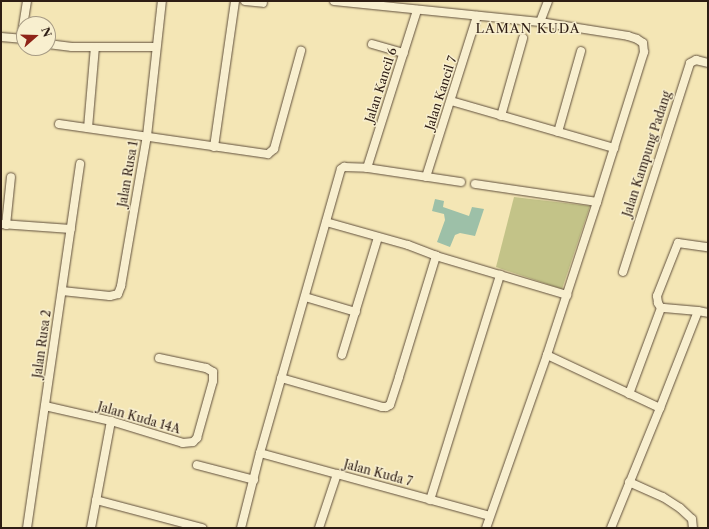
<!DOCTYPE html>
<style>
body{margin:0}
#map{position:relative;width:709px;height:529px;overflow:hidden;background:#f4e6b5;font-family:"Libre Caslon Text",serif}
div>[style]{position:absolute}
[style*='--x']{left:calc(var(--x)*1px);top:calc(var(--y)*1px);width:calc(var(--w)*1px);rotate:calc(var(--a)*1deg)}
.green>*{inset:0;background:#c3c388}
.water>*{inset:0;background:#9dc0a8}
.roads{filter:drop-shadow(0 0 1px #604f3c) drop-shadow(0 0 1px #604f3c)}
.street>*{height:8px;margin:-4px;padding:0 4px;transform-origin:4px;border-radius:4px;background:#f8efcf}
span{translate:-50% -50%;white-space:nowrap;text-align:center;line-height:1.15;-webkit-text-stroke:3px #f8efcf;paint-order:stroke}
.street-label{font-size:12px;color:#2e1d14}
.neighbourhood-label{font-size:13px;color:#2e1d14;letter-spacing:1px}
.frame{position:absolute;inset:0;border:2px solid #2e1d14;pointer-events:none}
.north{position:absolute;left:16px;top:16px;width:40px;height:40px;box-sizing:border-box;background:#f8efcf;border:1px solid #a79b84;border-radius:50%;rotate:70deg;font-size:11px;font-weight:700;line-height:16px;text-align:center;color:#2e1d14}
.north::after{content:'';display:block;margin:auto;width:14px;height:18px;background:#8f2418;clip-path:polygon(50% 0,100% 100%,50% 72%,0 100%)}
</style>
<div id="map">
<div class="green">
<div style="clip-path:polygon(514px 197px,590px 206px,562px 289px,496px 267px)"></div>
</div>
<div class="water">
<div style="clip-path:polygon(435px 199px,444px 201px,443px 207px,469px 216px,472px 207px,484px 209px,475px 236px,460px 233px,455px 235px,450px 247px,437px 242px,445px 220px,444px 214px,432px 211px)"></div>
</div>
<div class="roads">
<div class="street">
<div style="--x:245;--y:1;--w:18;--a:6"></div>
<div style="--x:334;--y:1;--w:207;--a:5.8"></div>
<div style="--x:540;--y:22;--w:89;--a:9"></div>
<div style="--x:628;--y:36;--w:9;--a:18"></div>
<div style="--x:637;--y:39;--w:7;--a:34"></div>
<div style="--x:643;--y:43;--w:9;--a:84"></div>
<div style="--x:644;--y:52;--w:157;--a:107.4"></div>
<div style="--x:597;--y:202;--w:161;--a:108.1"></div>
<div style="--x:547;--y:355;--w:183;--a:109.4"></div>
<div style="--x:540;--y:22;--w:22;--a:-69"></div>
<div style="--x:1;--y:37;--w:23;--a:5"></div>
<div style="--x:21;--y:39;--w:38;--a:-81"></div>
<div style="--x:48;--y:44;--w:24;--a:7"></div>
<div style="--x:72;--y:47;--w:84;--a:0"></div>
<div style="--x:372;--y:44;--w:33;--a:16"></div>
<div style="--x:451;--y:101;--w:170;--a:16.1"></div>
<div style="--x:501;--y:116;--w:81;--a:-74.2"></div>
<div style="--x:59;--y:124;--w:211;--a:8.2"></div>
<div style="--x:268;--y:154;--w:8;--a:-40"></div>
<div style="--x:274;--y:149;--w:102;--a:-74.6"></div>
<div style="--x:88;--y:128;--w:81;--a:-85.1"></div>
<div style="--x:558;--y:132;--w:84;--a:-74.1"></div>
<div style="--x:214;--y:147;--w:148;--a:-81.8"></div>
<div style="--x:367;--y:168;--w:166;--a:-72.4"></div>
<div style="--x:426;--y:177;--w:169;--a:-72.4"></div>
<div style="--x:475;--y:184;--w:123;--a:8.4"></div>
<div style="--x:326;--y:222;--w:85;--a:15.7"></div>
<div style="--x:408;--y:245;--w:30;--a:21"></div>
<div style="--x:1;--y:224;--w:70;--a:4.1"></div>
<div style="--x:6;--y:225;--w:48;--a:-84.1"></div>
<div style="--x:623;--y:272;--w:219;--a:-72.2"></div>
<div style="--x:690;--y:63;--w:7;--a:-27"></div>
<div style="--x:696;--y:60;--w:12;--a:14"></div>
<div style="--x:62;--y:291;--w:48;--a:5.9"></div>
<div style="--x:110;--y:296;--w:8;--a:-14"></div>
<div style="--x:118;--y:294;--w:9;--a:-69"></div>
<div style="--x:121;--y:286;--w:152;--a:-80.2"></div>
<div style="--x:147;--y:136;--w:136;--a:-83.7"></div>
<div style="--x:305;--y:297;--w:53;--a:16.4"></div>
<div style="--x:698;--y:311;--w:10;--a:11"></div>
<div style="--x:342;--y:355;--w:123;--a:-73"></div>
<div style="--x:547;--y:355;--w:125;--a:25.1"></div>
<div style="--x:660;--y:408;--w:104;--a:-68.6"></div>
<div style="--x:698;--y:311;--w:37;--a:-175"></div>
<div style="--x:661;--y:308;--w:6;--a:-121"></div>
<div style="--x:658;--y:303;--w:7;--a:-98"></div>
<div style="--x:657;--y:296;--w:57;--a:-68.4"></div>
<div style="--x:678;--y:243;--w:30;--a:8"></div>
<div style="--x:281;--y:378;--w:105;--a:16"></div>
<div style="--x:382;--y:407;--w:4;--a:0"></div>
<div style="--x:386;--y:407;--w:4;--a:-27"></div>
<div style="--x:390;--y:405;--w:29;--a:-72"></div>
<div style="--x:399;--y:377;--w:127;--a:-73"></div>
<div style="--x:436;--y:256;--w:137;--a:16.6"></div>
<div style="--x:629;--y:394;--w:92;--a:-69.6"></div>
<div style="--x:45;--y:406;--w:68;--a:12.8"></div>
<div style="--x:111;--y:421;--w:75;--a:17"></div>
<div style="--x:183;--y:443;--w:10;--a:-6"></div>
<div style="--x:193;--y:442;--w:6;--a:-45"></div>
<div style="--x:197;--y:438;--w:59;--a:-74.3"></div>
<div style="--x:213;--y:381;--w:9;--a:-90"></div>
<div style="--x:213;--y:372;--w:8;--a:-150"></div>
<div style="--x:206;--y:368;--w:48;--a:-168"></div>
<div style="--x:260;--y:453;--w:238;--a:15.3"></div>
<div style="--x:197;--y:465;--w:59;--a:14.7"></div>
<div style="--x:629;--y:482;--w:37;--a:24"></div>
<div style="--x:663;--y:497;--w:20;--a:33"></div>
<div style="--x:680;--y:508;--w:16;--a:43"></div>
<div style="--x:692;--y:519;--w:9;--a:84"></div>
<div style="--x:96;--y:500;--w:110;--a:14.8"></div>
<div style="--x:430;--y:500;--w:236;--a:-72.7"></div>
<div style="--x:27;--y:528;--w:368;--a:-81.7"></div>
<div style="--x:91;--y:528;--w:109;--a:-79.4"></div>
<div style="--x:241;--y:528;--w:77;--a:-75.8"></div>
<div style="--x:260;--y:453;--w:295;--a:-74.1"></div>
<div style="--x:341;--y:169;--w:4;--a:-34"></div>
<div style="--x:344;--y:167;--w:23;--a:2"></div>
<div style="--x:367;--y:168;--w:95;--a:8.5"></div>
<div style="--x:319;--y:528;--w:57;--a:-71.6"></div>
<div style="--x:611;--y:528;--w:130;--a:-67.8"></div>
</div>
</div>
<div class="street-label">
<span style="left:381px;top:85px;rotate:-72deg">Jalan Kancil 6</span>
<span style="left:441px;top:93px;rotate:-72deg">Jalan Kancil 7</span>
<span style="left:647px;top:154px;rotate:-72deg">Jalan Kampung Padang</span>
<span style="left:128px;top:174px;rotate:-80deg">Jalan Rusa 1</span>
<span style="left:42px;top:344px;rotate:-82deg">Jalan Rusa 2</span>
<span style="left:139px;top:418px;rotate:16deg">Jalan Kuda 14A</span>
<span style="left:378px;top:473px;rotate:15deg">Jalan Kuda 7</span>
</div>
<div class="neighbourhood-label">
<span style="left:528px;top:28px">LAMAN KUDA</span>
</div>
<div class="frame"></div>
<div class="north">N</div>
</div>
